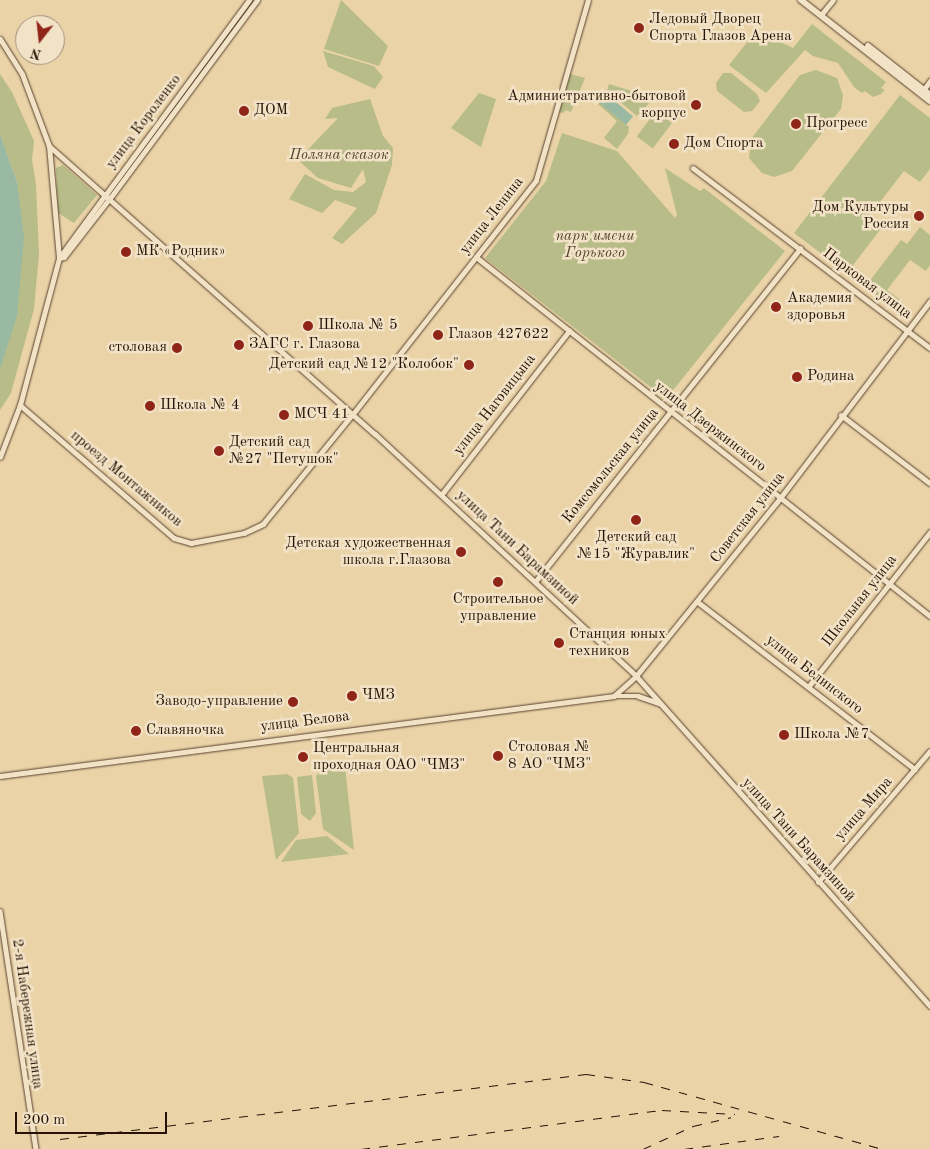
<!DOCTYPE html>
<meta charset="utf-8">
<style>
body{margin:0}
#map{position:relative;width:930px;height:1149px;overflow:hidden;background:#ebd3a8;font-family:"Old Standard TT",serif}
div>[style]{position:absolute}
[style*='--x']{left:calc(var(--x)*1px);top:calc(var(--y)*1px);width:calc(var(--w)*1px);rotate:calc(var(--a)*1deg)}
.green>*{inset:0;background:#b7bc88;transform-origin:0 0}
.water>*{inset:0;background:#99b9a3;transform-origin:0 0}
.roads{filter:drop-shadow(0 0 1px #57422e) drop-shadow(0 0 1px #57422e)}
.minor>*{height:4.5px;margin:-2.25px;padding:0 2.25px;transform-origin:2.25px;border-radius:2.25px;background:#f2e2c6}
.tertiary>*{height:5px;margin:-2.5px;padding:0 2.5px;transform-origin:2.5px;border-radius:2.5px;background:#f2e2c6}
.secondary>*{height:6px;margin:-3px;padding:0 3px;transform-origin:3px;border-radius:3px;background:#f2e2c6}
.rail>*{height:1px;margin-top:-0.5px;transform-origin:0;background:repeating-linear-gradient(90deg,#261206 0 9px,transparent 0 18px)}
.dots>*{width:14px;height:14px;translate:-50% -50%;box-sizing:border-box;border:2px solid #f2e2c6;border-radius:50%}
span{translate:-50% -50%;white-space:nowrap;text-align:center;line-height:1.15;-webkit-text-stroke:5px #f2e2c6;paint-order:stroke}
.poi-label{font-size:15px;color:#261206}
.left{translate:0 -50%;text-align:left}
.right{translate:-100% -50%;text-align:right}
.street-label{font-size:15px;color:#261206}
.park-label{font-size:15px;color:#52452d;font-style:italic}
.north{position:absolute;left:15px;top:15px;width:50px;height:50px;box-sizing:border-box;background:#f2e2c6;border:1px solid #a08f79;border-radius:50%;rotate:196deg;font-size:14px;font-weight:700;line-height:20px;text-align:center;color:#261206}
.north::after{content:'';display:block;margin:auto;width:18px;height:22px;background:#8f2418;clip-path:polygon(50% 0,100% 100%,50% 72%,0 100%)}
.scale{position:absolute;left:15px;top:1112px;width:152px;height:22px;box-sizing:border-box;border:2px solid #261206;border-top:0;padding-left:6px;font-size:15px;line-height:18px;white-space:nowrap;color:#261206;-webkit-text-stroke:4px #f2e2c6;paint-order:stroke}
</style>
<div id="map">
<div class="green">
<div style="clip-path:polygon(341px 0,388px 46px,379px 66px,324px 49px)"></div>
<div style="clip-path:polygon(812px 24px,886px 82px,881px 88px,885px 90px,881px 94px,873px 97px,865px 91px,862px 93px,854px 87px,838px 63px,813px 56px,805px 50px,766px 93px,729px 65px,752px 36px,769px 42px,772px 38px,793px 48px)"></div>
<div style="clip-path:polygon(323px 51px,374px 66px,383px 77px,375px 89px,328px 67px)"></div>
<div style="clip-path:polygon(816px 70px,837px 78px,843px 95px,841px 109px,792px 171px,774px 177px,762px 173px,749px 158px,751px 139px,800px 75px)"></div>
<div style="clip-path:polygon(723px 73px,731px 73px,757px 94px,760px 101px,752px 111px,744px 112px,717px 91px,716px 83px)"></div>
<div style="clip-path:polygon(0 74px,12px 92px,34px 141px,32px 160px,36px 184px,39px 254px,34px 309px,11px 393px,0 410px,0 367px,17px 182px,0 134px)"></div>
<div style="clip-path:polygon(570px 74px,585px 78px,571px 112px,565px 110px,564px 113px,559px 112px)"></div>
<div style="clip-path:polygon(609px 84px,654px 98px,637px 116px,607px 91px)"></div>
<div style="clip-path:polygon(479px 93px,496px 99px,481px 147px,451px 128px)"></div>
<div style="clip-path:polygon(900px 95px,930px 118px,930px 169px,920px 182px,904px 171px,869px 216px,883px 226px,847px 273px,794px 233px)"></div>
<div style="clip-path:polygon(370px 99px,383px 136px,393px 148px,392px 165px,376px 213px,342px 244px,332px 238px,357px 208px,335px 200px,322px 213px,289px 199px,305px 174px,334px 190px,353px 192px,366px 182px,363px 169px,351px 188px,318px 178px,298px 160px,338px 118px,325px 119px,332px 108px)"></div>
<div style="clip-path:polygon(600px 102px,629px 127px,628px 134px,617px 149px,604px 138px,617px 121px,598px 104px)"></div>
<div style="left:656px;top:111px;width:20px;height:32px;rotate:37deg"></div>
<div style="clip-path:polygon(562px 133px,617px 151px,675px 218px,677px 215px,665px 168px,700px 191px,704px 188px,785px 251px,666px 399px,485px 258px,546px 181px)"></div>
<div style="clip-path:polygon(63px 165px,97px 195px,74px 223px,58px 213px,56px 168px)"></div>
<div style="clip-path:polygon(920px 227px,930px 235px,930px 265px,926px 271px,910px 260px,887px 290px,902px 301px,895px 309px,865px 287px,901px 240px,907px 244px)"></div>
<div style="clip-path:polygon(345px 766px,354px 850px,323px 829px,316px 776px,323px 768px)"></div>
<div style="clip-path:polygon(287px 774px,293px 778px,299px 833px,276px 860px,262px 776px)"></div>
<div style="clip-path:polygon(312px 775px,316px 813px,310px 821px,301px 814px,297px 777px)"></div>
<div style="clip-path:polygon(327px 836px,349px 854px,281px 862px,296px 840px)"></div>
</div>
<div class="water">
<div style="left:604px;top:92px;width:38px;height:11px;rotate:40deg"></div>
<div style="clip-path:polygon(0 134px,17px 182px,24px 238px,17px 316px,0 369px)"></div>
</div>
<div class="roads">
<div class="minor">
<div style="--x:821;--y:15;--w:19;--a:-51"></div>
<div style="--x:922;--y:92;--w:14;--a:-54"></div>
<div style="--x:693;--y:168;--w:298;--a:37.2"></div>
<div style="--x:59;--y:258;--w:5;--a:-11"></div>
<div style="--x:64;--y:257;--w:75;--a:-52.1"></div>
<div style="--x:59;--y:258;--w:79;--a:-53.7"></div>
<div style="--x:20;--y:405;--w:203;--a:40.8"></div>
<div style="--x:174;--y:538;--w:18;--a:16"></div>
<div style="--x:191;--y:543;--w:54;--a:-10.7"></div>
<div style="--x:244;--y:533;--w:21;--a:-25"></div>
<div style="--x:263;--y:524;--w:141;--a:-50.8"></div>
<div style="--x:841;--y:415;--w:112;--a:37.4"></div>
<div style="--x:0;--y:457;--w:56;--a:-69"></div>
<div style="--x:20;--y:405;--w:152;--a:-75.1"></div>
<div style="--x:59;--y:258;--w:112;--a:-95.1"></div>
<div style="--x:442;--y:494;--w:207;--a:-52.1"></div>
<div style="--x:535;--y:582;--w:426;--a:-51.5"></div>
<div style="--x:698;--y:602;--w:274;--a:37.6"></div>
<div style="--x:809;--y:686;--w:196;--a:-51.8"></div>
<div style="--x:614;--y:696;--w:24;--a:0"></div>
<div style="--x:638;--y:696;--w:24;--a:19"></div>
<div style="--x:0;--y:776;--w:619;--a:-7.42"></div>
<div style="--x:614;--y:696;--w:30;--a:-42"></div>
<div style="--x:0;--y:911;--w:241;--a:81.4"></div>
</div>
<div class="tertiary">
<div style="--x:0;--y:39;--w:41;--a:57.8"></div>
<div style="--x:22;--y:74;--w:77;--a:69.4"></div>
<div style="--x:49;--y:146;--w:435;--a:41.5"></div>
<div style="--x:375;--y:434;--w:356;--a:42.8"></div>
<div style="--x:636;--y:676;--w:442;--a:48.3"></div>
<div style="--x:106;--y:194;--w:241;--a:-53.6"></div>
<div style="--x:110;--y:198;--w:247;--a:-53.4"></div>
<div style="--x:476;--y:257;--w:579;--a:38.34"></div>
<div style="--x:352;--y:415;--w:298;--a:-51.9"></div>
<div style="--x:536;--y:180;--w:187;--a:-73.9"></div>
<div style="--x:636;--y:676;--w:229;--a:-51"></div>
<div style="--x:780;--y:498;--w:248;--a:-52.7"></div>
<div style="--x:818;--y:882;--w:172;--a:-49.5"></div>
</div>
<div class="secondary">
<div style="--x:801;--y:0;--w:164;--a:38.1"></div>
<div style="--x:868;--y:46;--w:79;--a:38.3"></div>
</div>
</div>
<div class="rail">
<div style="--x:60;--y:1139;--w:530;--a:-7.04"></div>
<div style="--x:586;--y:1074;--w:59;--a:7.9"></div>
<div style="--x:644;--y:1082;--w:247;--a:15.7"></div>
<div style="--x:361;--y:1149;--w:304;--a:-7.4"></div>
<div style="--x:662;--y:1110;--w:73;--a:3.1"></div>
<div style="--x:643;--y:1149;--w:55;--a:-24.7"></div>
<div style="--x:693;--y:1126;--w:39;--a:-13"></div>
<div style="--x:684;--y:1149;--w:96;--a:-7.8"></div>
</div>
<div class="dots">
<div style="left:639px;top:28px;background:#8f2418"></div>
<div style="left:696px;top:105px;background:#8f2418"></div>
<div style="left:244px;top:111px;background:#8f2418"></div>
<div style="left:796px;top:124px;background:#8f2418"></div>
<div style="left:674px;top:144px;background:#8f2418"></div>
<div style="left:919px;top:216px;background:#8f2418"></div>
<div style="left:126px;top:252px;background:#8f2418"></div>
<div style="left:776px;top:307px;background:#8f2418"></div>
<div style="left:308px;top:326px;background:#8f2418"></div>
<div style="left:438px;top:335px;background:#8f2418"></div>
<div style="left:239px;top:345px;background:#8f2418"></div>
<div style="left:177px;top:348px;background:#8f2418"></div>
<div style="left:469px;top:365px;background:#8f2418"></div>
<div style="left:797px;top:377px;background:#8f2418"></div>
<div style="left:150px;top:406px;background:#8f2418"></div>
<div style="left:284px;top:415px;background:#8f2418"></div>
<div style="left:219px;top:451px;background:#8f2418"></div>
<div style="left:636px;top:520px;background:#8f2418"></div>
<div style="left:461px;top:552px;background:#8f2418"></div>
<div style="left:498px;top:582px;background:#8f2418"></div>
<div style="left:559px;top:643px;background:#8f2418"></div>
<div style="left:352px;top:696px;background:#8f2418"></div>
<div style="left:293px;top:702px;background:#8f2418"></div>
<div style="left:136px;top:731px;background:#8f2418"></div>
<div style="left:784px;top:735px;background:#8f2418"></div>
<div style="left:498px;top:756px;background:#8f2418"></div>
<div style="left:303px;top:757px;background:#8f2418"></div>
</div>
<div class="poi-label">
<span class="left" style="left:649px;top:28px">Ледовый Дворец<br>Спорта Глазов Арена</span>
<span class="right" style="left:686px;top:105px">Административно-бытовой<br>корпус</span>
<span class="left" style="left:254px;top:111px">ДОМ</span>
<span class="left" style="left:806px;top:124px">Прогресс</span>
<span class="left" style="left:684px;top:144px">Дом Спорта</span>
<span class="right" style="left:909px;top:216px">Дом Культуры<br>Россия</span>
<span class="left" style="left:136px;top:252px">МК «Родник»</span>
<span class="left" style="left:787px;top:307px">Академия<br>здоровья</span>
<span class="left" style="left:318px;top:326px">Школа № 5</span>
<span class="left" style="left:448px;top:335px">Глазов 427622</span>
<span class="left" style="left:249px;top:345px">ЗАГС г. Глазова</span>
<span class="right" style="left:167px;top:348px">столовая</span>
<span class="right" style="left:459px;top:365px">Детский сад №12 "Колобок"</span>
<span class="left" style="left:807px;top:377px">Родина</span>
<span class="left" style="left:160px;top:406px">Школа № 4</span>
<span class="left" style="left:294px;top:415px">МСЧ 41</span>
<span class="left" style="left:229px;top:451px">Детский сад<br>№27 "Петушок"</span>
<span style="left:636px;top:546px">Детский сад<br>№15 "Журавлик"</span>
<span class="right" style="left:451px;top:552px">Детская художественная<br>школа г.Глазова</span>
<span style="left:498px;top:608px">Строительное<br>управление</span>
<span class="left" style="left:569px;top:643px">Станция юных<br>техников</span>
<span class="left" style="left:362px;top:696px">ЧМЗ</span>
<span class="right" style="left:283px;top:702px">Заводо-управление</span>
<span class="left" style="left:146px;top:731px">Славяночка</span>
<span class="left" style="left:794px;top:735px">Школа №7</span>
<span class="left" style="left:508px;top:756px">Столовая №<br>8 АО "ЧМЗ"</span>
<span class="left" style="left:313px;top:757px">Центральная<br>проходная ОАО "ЧМЗ"</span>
</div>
<div class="street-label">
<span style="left:144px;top:122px;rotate:-53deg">улица Короленко</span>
<span style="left:492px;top:216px;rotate:-52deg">улица Ленина</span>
<span style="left:867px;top:284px;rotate:37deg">Парковая улица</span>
<span style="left:495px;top:405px;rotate:-52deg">улица Наговицына</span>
<span style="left:710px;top:427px;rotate:38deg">улица Дзержинского</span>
<span style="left:611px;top:466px;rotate:-51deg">Комсомольская улица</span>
<span style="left:126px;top:479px;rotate:40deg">проезд Монтажников</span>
<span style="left:748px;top:518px;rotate:-52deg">Советская улица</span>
<span style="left:517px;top:548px;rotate:43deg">улица Тани Барамзиной</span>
<span style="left:860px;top:601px;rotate:-52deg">Школьная улица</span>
<span style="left:814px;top:675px;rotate:38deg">улица Белинского</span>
<span style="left:305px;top:722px;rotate:-7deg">улица Белова</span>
<span style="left:864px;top:809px;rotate:-49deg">улица Мира</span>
<span style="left:798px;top:840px;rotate:48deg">улица Тани Барамзиной</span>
<span style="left:27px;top:1014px;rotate:82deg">2-я Набережная улица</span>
</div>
<div class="park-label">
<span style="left:339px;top:156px">Поляна сказок</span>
<span style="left:595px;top:245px">парк имени<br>Горького</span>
</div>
<div class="north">N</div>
<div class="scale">200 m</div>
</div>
